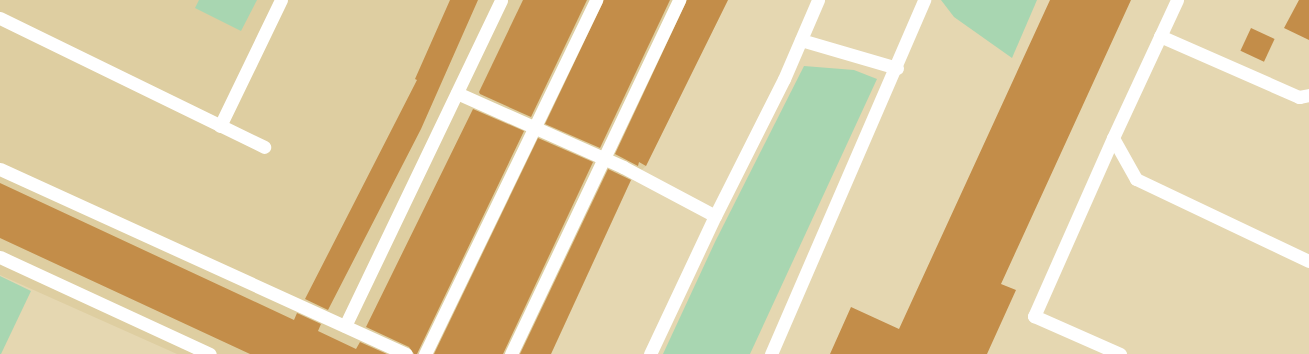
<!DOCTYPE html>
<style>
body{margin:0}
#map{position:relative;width:1309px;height:354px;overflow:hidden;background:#e5d7b1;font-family:"Open Sans",sans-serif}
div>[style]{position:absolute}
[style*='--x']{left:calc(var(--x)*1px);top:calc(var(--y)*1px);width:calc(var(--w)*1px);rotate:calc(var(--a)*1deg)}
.built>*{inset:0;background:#decea1}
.green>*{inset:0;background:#a8d6b1}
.building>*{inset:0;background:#c38d49;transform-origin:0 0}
.service>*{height:13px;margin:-6.5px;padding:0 6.5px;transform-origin:6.5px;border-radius:6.5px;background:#fff}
span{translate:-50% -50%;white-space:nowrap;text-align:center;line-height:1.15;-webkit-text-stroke:3.5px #fef9e9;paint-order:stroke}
</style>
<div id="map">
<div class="built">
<div style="clip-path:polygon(0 0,728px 0,646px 166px,631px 180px,551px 354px,177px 354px,0 275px)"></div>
</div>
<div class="green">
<div style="clip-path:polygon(199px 0,257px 0,241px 31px,195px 8px)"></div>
<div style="clip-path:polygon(941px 0,1037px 0,1012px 58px,954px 17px)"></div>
<div style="clip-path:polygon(804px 66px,854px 70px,877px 79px,750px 354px,663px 354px,715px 242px)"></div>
<div style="clip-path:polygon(0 276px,31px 291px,1px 354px,0 354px)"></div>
</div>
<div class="building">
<div style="clip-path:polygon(450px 0,478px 0,421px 129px,328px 310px,305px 299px,417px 80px,415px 79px)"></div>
<div style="clip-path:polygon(523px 0,587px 0,531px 117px,480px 94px,479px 92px)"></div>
<div style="clip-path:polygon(604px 0,670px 0,600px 148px,545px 124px)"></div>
<div style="clip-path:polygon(687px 0,728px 0,646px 166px,639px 162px,638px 166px,615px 154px)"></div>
<div style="clip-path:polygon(1050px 0,1131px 0,1001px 284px,1016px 290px,987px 354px,830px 354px,851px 307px,899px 329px)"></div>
<div style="clip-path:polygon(1299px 0,1309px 0,1309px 40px,1284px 28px)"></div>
<div style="left:1251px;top:28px;width:26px;height:25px;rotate:25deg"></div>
<div style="clip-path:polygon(473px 109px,524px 131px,417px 354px,414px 354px,409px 347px,366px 327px)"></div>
<div style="clip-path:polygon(538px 138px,593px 162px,503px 354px,434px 354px)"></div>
<div style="clip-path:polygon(608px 169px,631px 180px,551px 354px,520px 354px)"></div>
<div style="clip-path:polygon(0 183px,294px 320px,297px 313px,321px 324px,318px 331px,356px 349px,360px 342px,387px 354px,250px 354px,0 238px)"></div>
</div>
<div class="service">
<div style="--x:1177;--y:0;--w:152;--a:114.9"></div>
<div style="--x:1113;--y:138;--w:47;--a:60.7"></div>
<div style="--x:1136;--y:179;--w:191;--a:25.4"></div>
<div style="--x:0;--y:18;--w:294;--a:26"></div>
<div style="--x:1160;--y:36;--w:152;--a:23.7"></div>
<div style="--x:1299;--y:97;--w:10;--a:-11"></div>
<div style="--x:801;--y:40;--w:100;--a:16.3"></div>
<div style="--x:457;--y:93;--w:182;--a:24"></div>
<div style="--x:623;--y:167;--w:104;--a:28"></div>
<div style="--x:220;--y:126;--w:140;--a:-64.2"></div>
<div style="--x:1113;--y:138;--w:195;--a:113.9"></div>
<div style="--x:1034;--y:316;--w:94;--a:23.8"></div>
<div style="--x:0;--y:169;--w:446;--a:24.5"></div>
<div style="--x:0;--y:257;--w:231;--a:24.8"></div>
<div style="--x:345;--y:326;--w:361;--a:-64.4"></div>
<div style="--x:425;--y:354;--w:393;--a:-64.2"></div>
<div style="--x:511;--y:354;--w:392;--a:-64.6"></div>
<div style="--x:650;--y:354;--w:153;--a:-64.8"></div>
<div style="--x:715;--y:216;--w:153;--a:-63.3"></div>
<div style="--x:784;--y:79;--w:86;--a:-66.7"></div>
<div style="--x:771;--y:354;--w:386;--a:-66.6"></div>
</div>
</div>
